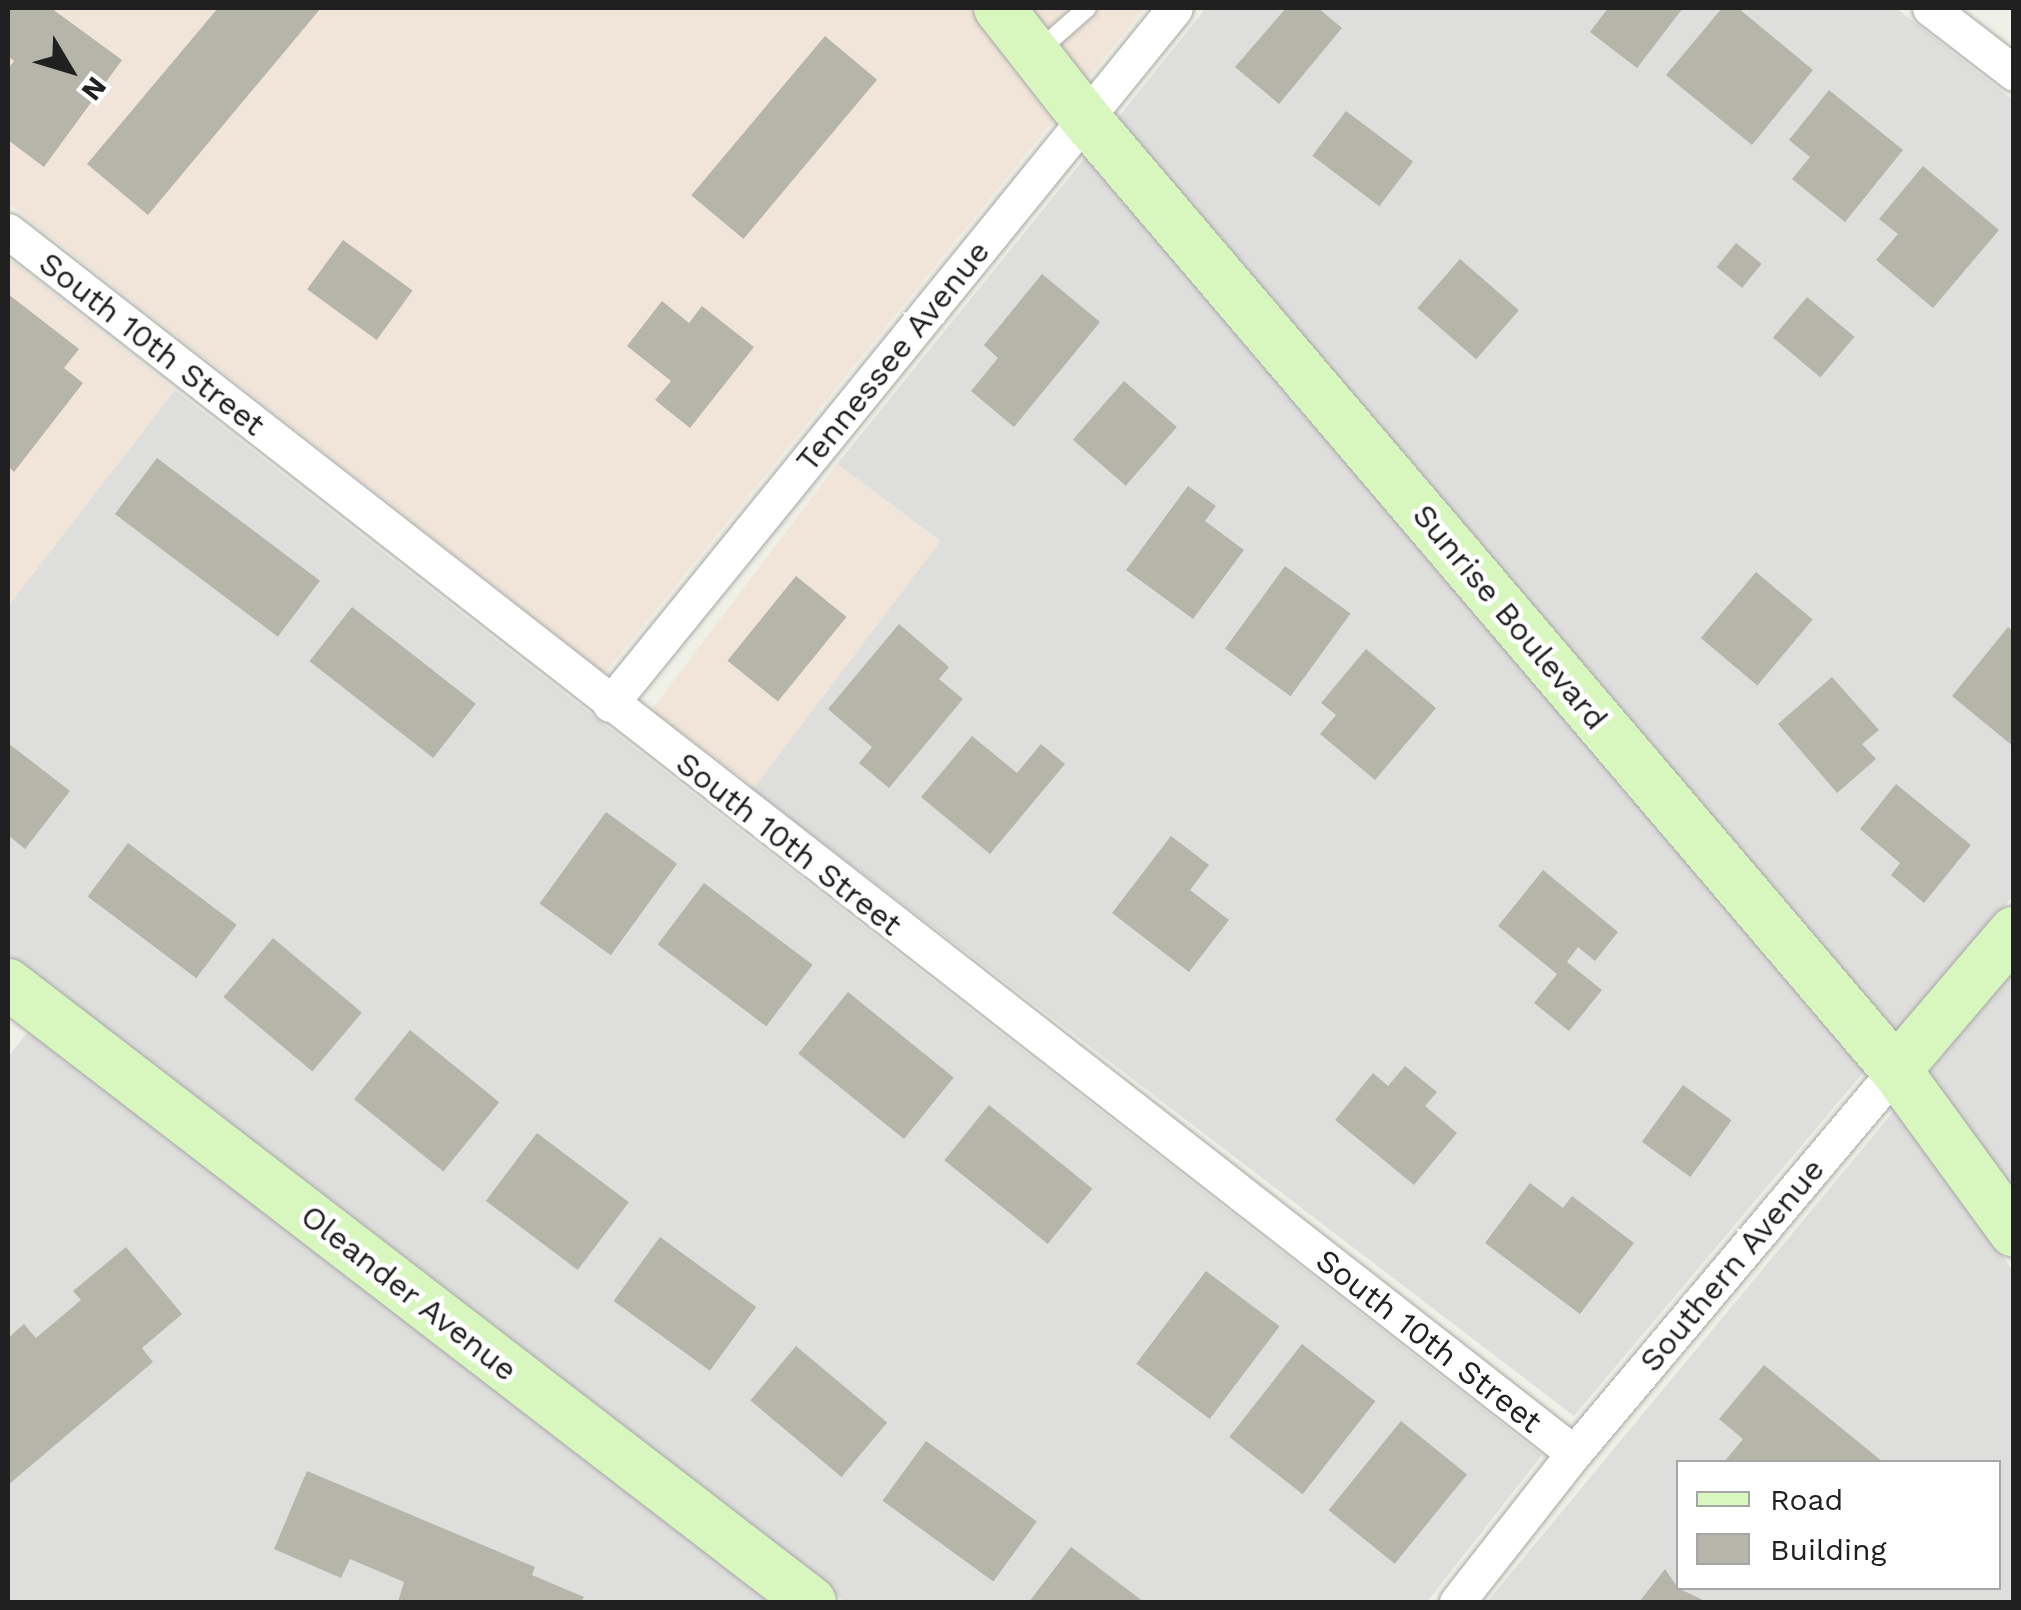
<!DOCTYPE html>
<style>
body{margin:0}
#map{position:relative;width:2021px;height:1610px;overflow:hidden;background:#eff0e7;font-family:"Work Sans",sans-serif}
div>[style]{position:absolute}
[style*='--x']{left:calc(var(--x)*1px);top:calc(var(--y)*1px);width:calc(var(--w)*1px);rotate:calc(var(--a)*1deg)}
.residential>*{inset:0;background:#dededd}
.commercial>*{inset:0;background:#f0e5d8;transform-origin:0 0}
.building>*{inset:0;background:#b6b5aa;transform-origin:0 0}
.roads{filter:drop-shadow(0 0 2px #a7a7a7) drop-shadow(0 0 2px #a7a7a7)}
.lane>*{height:18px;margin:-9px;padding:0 9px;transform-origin:9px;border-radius:9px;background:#fff}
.street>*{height:35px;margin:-17.5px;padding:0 17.5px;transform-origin:17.5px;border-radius:17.5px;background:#fff}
.secondary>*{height:50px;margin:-25px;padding:0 25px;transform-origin:25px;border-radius:25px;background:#d8f7bf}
span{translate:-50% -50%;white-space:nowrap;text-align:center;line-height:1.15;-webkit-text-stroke:9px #fff;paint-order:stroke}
.street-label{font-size:32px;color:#202020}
.frame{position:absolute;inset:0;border:10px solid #202020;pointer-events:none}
.legend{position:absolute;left:1676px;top:1460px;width:325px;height:130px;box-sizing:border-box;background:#fff;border:2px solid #a6a6a6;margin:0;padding:12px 18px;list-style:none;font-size:30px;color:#202020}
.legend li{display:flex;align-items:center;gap:20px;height:50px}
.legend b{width:50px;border:2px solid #a6a6a6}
.north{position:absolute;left:20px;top:20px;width:100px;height:100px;-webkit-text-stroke:8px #fff;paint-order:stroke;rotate:128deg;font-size:28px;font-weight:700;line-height:40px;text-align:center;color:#202020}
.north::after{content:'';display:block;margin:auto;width:35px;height:45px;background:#202020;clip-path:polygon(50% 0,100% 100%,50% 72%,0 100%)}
</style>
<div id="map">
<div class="residential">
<div style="clip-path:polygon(1206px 8px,1896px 8px,2013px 100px,2013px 896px,1895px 1035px,1116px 120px)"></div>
<div style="clip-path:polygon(1088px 154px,1867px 1068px,1574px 1416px,751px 788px,940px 541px,837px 464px)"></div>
<div style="clip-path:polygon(175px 390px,1542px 1455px,1427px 1602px,845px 1602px,8px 958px,8px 606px)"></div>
<div style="clip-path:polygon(2013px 969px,2013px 1194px,1925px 1073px)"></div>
<div style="clip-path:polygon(30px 1029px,774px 1602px,8px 1602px,8px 1057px)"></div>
<div style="clip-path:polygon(evenodd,1897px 1107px,2013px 1271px,2013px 1602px,1487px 1602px,1897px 1107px,1678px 1462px,1998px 1462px,1998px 1588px,1678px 1588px,1678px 1462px)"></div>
</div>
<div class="commercial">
<div style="clip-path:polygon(8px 8px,971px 8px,1057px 116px,605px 673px,8px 203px)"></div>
<div style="clip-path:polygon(1026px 8px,1145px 8px,1085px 82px)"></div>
<div style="clip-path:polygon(8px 258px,175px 390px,8px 606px)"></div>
<div style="left:837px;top:464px;width:129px;height:308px;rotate:37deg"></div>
</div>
<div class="building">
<div style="clip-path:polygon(8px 8px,51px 8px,122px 60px,44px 167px,8px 140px,8px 69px,14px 61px,8px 56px)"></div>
<div style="clip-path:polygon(218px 8px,321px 8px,148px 215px,87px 164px)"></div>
<div style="clip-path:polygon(1286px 8px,1318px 8px,1342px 28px,1279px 104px,1235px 67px)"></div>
<div style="clip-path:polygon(1608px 8px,1683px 8px,1637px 68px,1590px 32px)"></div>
<div style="clip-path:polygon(1722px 8px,1738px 8px,1813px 70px,1752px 145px,1666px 75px)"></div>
<div style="left:825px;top:36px;width:68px;height:208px;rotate:40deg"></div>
<div style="clip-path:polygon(1829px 90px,1903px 150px,1845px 222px,1792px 179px,1810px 157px,1789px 140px)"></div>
<div style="left:1346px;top:111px;width:84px;height:56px;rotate:37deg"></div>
<div style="clip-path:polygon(1923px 166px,1999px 230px,1933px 308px,1876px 260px,1898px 234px,1879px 219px)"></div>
<div style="left:343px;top:240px;width:86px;height:61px;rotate:36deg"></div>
<div style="left:1736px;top:243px;width:33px;height:31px;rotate:39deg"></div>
<div style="left:1460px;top:259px;width:78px;height:65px;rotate:41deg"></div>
<div style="clip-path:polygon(1042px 274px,1100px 322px,1014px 427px,971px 391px,998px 358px,984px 345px)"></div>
<div style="clip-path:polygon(8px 294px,79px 349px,64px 368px,83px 383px,14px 472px,8px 466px)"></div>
<div style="left:1807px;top:297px;width:62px;height:53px;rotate:40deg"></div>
<div style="clip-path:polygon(662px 301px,689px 323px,702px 306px,754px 347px,690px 428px,655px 400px,671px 381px,627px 346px)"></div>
<div style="left:1124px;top:381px;width:70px;height:78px;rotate:41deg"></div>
<div style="left:157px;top:458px;width:204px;height:70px;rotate:37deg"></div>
<div style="clip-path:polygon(1188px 486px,1216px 506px,1205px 521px,1244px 550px,1193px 619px,1126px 570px)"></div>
<div style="left:1285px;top:566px;width:81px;height:102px;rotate:36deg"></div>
<div style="left:1756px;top:572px;width:74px;height:86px;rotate:40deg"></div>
<div style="left:796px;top:576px;width:65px;height:109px;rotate:39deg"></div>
<div style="left:352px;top:607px;width:157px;height:69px;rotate:38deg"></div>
<div style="clip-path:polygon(899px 624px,949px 667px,939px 679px,963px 699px,889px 788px,859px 763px,872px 747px,828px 709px)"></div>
<div style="clip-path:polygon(2008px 627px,2014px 632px,2014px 747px,1952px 696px)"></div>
<div style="clip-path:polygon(1366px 649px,1436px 708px,1375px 780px,1320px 734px,1336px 715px,1321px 703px)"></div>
<div style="clip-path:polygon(1832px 677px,1879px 730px,1862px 744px,1876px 759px,1837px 793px,1778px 724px)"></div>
<div style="clip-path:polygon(972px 736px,1017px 773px,1041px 744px,1065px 764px,990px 854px,921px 797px)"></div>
<div style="clip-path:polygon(8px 743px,70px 791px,25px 849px,8px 835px)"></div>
<div style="clip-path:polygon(1896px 784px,1971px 845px,1924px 903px,1891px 875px,1900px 863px,1860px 829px)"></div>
<div style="left:606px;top:812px;width:88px;height:113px;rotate:36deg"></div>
<div style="clip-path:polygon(1171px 836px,1209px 865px,1190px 890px,1229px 920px,1189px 972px,1112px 913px)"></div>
<div style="left:128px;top:843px;width:136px;height:67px;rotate:37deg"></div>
<div style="clip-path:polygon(1543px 870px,1618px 932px,1595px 961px,1578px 947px,1567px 962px,1602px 990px,1569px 1031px,1534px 1003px,1557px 974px,1498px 926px)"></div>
<div style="left:704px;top:883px;width:136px;height:77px;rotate:37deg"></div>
<div style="left:273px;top:938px;width:116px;height:77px;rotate:40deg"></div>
<div style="left:848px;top:992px;width:136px;height:79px;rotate:39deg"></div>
<div style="left:410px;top:1030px;width:115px;height:89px;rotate:39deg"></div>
<div style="clip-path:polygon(1405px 1066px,1437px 1092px,1425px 1106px,1457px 1133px,1414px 1185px,1335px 1120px,1373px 1073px,1388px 1086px)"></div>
<div style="left:1683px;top:1085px;width:60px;height:70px;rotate:36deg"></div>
<div style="left:989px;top:1105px;width:133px;height:71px;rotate:39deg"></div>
<div style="left:537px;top:1133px;width:115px;height:85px;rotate:37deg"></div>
<div style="clip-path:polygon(1530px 1183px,1563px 1208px,1572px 1196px,1634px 1243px,1580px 1314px,1485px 1243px)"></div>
<div style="left:660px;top:1237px;width:119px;height:79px;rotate:36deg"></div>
<div style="clip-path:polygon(126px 1247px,182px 1314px,142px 1348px,153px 1362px,8px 1485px,8px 1338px,24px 1324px,36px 1338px,81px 1300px,73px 1291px)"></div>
<div style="left:1206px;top:1271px;width:92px;height:116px;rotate:37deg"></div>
<div style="left:1302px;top:1344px;width:93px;height:118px;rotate:38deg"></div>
<div style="left:796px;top:1346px;width:119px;height:71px;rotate:40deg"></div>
<div style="clip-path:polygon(1764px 1365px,1883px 1462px,1724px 1462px,1743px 1439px,1719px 1419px)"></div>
<div style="left:1401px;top:1421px;width:85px;height:115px;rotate:39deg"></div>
<div style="left:926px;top:1441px;width:137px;height:74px;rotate:36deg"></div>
<div style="clip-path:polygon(307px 1471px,535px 1567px,532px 1575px,584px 1597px,581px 1602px,398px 1602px,404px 1582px,350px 1559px,341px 1578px,274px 1549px)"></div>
<div style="clip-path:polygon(1071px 1547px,1144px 1602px,1029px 1602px)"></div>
<div style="clip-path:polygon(1665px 1569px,1678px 1588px,1707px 1602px,1639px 1602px)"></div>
</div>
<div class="roads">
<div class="lane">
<div style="--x:1036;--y:53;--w:68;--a:-41.4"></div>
</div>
<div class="street">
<div style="--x:1930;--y:8;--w:106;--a:37.7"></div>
<div style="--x:8;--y:231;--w:1986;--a:37.97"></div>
<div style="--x:610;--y:704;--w:896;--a:-50.93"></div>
<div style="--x:1457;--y:1602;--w:189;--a:-51.9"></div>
<div style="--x:1574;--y:1453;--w:500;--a:-49.95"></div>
</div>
<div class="secondary">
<div style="--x:999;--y:8;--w:141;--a:51.9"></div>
<div style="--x:1086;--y:119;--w:1249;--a:49.58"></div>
<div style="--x:1896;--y:1070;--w:200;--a:53.9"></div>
<div style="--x:8;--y:984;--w:1013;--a:37.58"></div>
<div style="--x:1896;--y:1070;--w:182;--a:-49.5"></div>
</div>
</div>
<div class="street-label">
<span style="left:152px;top:344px;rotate:38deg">South 10th Street</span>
<span style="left:893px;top:356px;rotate:-51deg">Tennessee Avenue</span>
<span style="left:1510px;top:617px;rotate:50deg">Sunrise Boulevard</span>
<span style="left:789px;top:844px;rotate:38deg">South 10th Street</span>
<span style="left:1732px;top:1265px;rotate:-50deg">Southern Avenue</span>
<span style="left:409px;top:1293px;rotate:38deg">Oleander Avenue</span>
<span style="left:1429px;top:1341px;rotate:38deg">South 10th Street</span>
</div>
<div class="frame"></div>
<ul class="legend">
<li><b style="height:12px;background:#d8f7bf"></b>Road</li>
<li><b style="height:28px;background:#b6b5aa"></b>Building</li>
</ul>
<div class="north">N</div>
</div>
